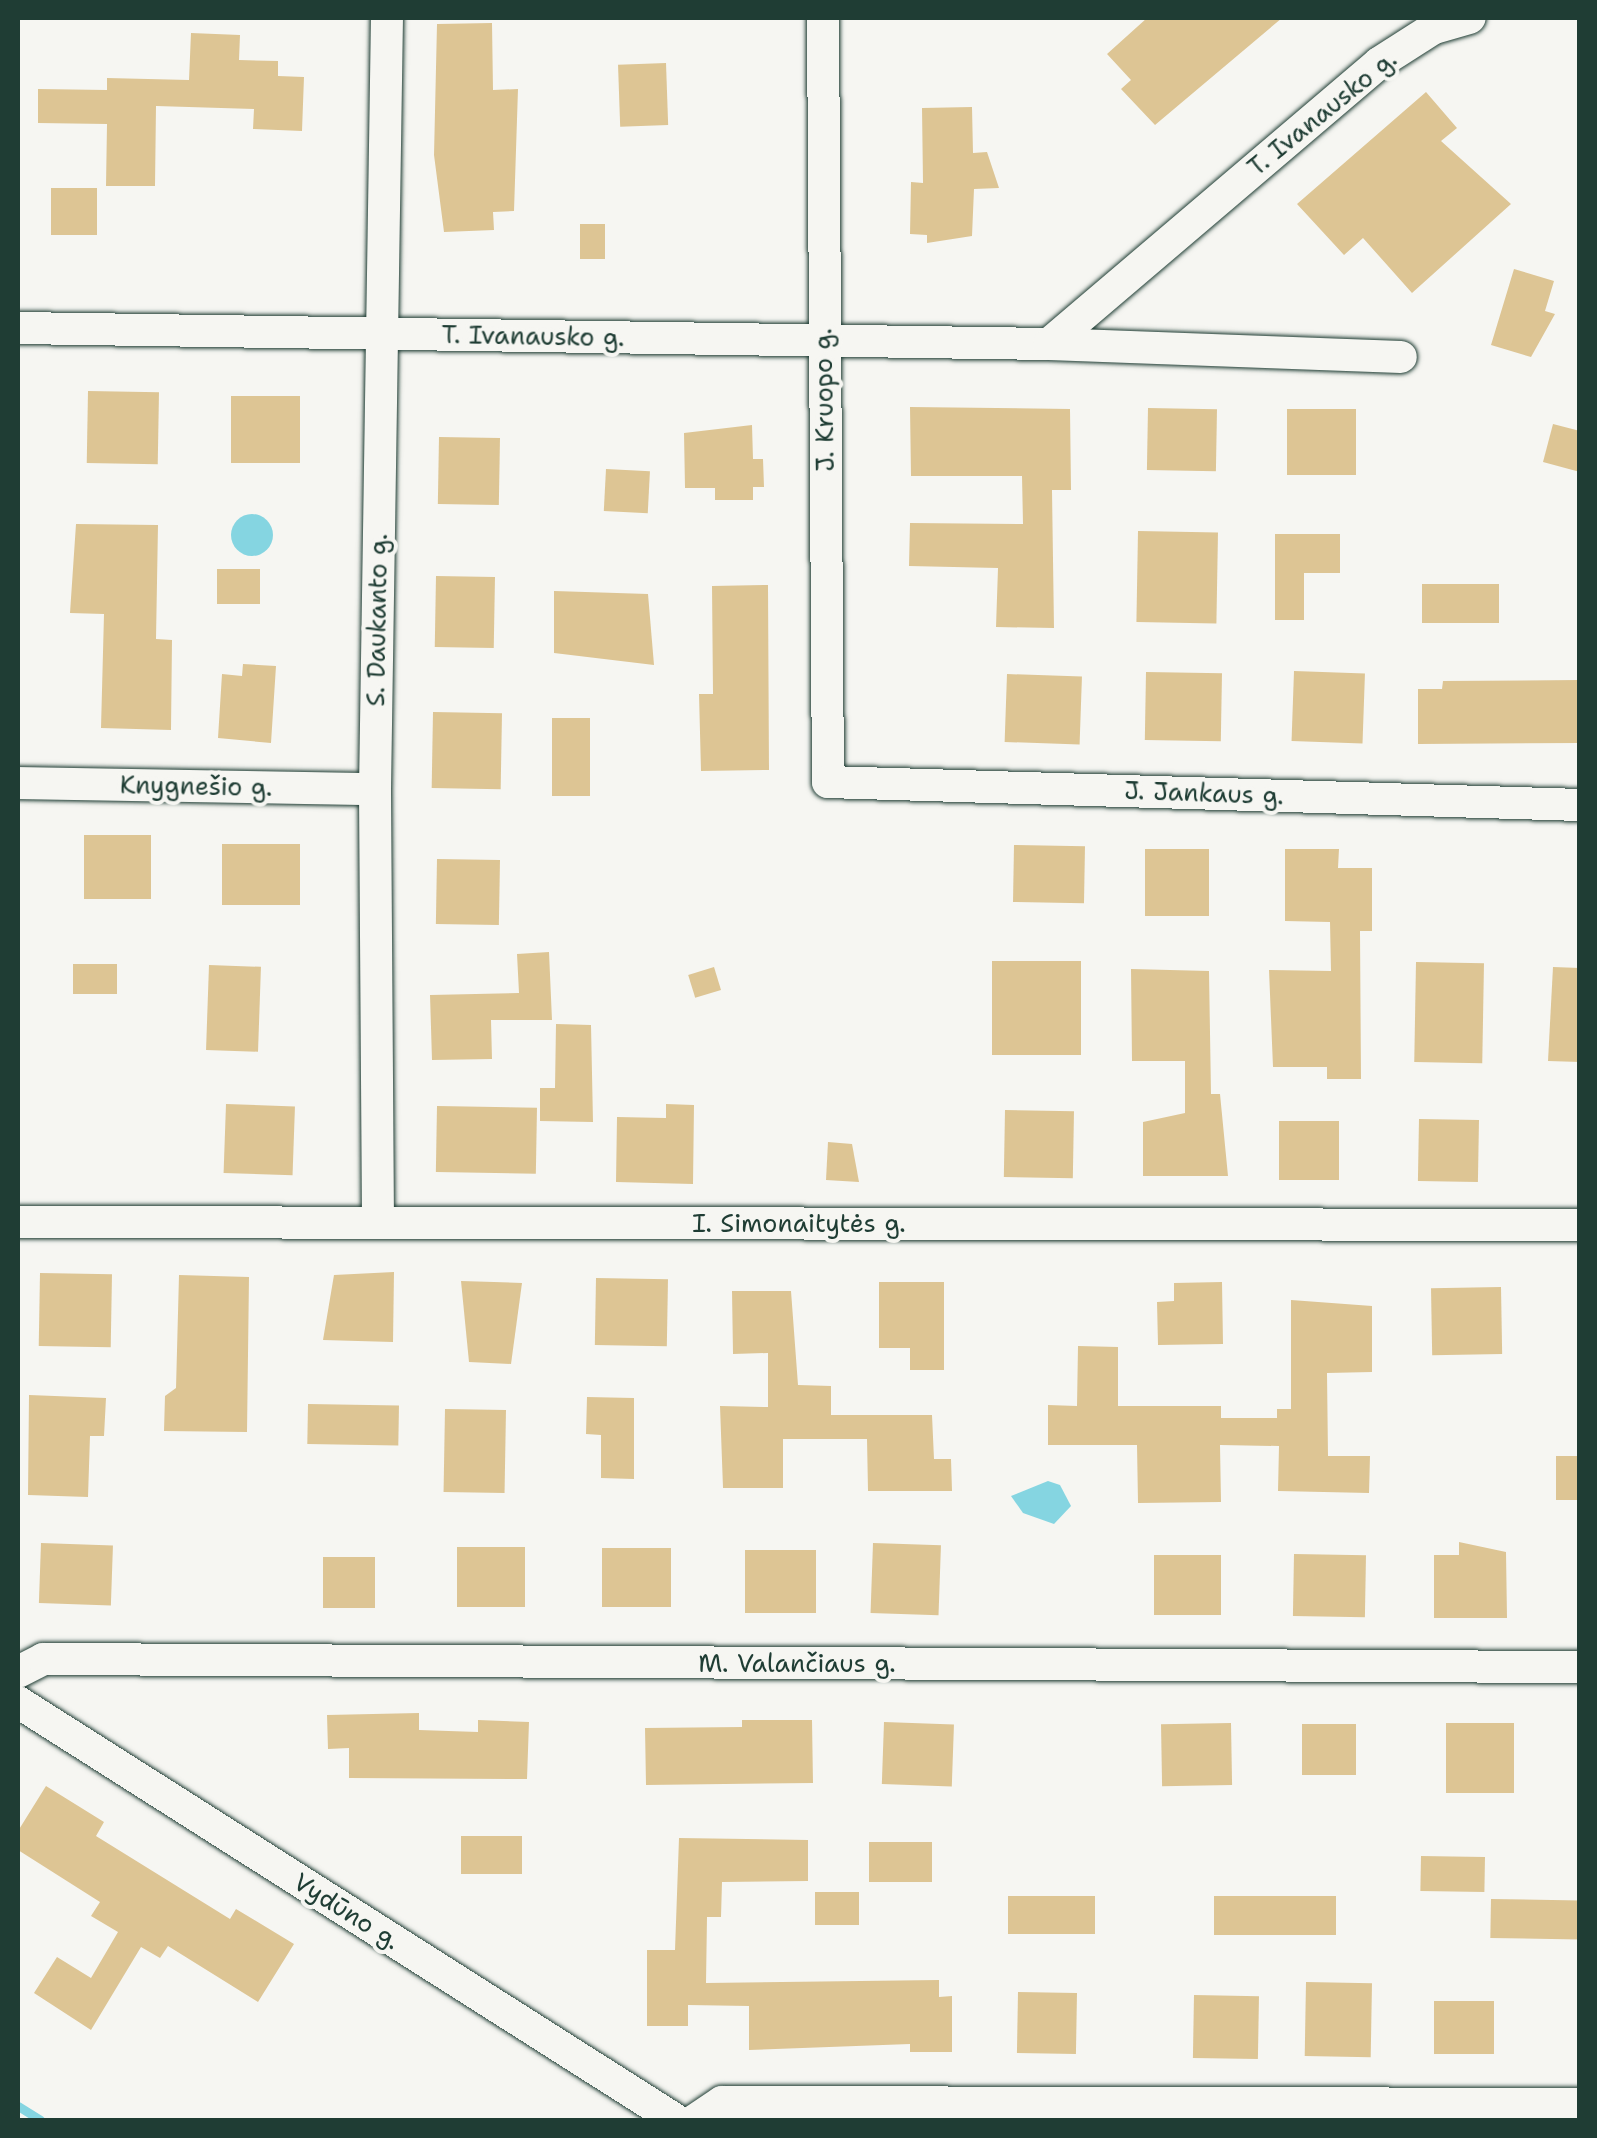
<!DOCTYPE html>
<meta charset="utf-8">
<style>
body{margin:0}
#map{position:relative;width:1597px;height:2138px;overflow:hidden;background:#f6f6f2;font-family:"Shantell Sans",sans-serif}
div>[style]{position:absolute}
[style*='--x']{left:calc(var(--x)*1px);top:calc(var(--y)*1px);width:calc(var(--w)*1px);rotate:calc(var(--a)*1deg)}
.water>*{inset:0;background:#85d5e1}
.round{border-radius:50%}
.stream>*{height:9px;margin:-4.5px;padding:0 4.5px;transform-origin:4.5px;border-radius:4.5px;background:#85d5e1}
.building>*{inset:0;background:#ddc594;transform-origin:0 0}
.roads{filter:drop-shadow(0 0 2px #1f3d34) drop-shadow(0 0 2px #1f3d34)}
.minor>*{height:32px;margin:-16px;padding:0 16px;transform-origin:16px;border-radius:16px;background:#f6f6f2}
span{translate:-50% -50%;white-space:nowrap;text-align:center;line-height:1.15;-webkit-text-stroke:8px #f6f6f2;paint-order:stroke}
.street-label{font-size:25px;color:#1f3d34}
.frame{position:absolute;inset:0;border:20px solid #1f3d34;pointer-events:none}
</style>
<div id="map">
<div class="water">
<div class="round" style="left:231px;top:514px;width:42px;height:42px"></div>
<div style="clip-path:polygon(1048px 1481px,1060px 1485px,1071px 1506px,1054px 1524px,1023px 1513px,1011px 1496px)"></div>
</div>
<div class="stream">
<div style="--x:18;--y:2106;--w:26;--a:32"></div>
</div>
<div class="building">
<div style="clip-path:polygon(1147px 18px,1282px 18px,1155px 125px,1121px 89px,1131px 80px,1107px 54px)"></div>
<div style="clip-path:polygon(492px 23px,493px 90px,518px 89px,514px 211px,493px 212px,494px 230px,444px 232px,434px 155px,437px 24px)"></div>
<div style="clip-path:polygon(191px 33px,240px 35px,239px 60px,278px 61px,278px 76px,304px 77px,302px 131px,253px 129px,254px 109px,156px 106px,155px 186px,106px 186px,107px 124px,38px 123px,38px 89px,107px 90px,107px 78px,189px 80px)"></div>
<div style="left:666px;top:63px;width:62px;height:48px;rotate:88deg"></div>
<div style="clip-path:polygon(1426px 92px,1457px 128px,1441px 141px,1511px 204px,1412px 293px,1363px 238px,1344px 255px,1297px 204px)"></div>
<div style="clip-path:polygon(972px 107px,973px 153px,987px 152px,999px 188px,974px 189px,972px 236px,927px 243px,927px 235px,910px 234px,911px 182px,923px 183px,922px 108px)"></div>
<div style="left:51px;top:188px;width:46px;height:47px"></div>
<div style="left:580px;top:224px;width:25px;height:35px"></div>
<div style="clip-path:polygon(1514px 269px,1554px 281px,1545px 311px,1555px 314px,1531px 357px,1491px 345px)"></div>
<div style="left:88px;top:391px;width:71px;height:72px;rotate:1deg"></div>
<div style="left:231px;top:396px;width:69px;height:67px"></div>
<div style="clip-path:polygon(910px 407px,1070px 409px,1071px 490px,1052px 490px,1054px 628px,996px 627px,998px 568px,909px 566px,910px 523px,1023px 524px,1022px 476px,911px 476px)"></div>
<div style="left:1148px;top:408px;width:69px;height:62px;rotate:1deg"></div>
<div style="left:1287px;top:409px;width:69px;height:66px"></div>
<div style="clip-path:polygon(1553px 424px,1580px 431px,1580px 472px,1543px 462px)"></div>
<div style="clip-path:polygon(752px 425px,753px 459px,763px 459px,764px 487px,753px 487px,753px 500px,715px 500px,715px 488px,685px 488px,684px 433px)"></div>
<div style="left:439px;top:437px;width:61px;height:67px;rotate:1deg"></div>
<div style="left:606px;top:469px;width:44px;height:42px;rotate:3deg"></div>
<div style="clip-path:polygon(76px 524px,158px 525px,156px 639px,172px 640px,171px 730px,101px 728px,104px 614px,70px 613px)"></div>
<div style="left:1138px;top:531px;width:80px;height:91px;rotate:1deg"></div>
<div style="clip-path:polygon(1275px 534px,1340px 534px,1340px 573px,1304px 573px,1304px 620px,1275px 620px)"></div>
<div style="left:217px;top:569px;width:43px;height:35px"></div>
<div style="left:436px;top:576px;width:59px;height:71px;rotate:1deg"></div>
<div style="left:1499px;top:584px;width:39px;height:77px;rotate:90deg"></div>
<div style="clip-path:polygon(768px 585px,769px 770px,701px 771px,699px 694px,713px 694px,712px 586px)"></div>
<div style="clip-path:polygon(554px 591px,648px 594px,654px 665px,554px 653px)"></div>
<div style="clip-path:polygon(243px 664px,276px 666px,271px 743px,218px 738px,222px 674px,242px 676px)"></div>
<div style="left:1294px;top:671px;width:71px;height:70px;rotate:2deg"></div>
<div style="left:1146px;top:672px;width:76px;height:68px;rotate:1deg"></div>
<div style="left:1007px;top:674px;width:75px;height:68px;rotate:2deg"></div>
<div style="clip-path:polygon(1580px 680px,1580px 743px,1418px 744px,1418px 689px,1442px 689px,1443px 681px)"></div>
<div style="left:433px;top:712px;width:69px;height:76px;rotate:1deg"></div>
<div style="left:552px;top:718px;width:38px;height:78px"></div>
<div style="left:151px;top:835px;width:64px;height:67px;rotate:90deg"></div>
<div style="left:222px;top:844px;width:78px;height:61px"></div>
<div style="left:1014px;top:845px;width:71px;height:57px;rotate:1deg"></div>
<div style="left:1145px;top:849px;width:64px;height:67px"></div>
<div style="clip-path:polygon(1285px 849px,1339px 849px,1338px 868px,1372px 868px,1372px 931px,1360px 931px,1361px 1079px,1327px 1079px,1327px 1067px,1273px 1067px,1269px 970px,1331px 971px,1330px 922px,1285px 921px)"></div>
<div style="left:437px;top:859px;width:63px;height:65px;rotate:1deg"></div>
<div style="clip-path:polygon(549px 952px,552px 1020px,491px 1020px,492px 1059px,432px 1060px,430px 995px,519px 993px,517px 954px)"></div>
<div style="left:992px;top:961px;width:89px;height:94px"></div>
<div style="left:1416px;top:962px;width:68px;height:100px;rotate:1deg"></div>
<div style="left:73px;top:964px;width:44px;height:30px"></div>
<div style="left:209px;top:965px;width:52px;height:85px;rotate:2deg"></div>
<div style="left:714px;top:967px;width:24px;height:27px;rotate:73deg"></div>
<div style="clip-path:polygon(1553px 967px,1580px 968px,1580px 1062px,1548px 1061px)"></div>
<div style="clip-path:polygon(1131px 969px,1209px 971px,1211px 1094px,1220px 1094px,1228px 1176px,1143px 1176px,1143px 1122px,1185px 1113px,1185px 1061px,1132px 1061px)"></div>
<div style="clip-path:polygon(556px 1024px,591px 1025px,593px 1122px,540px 1121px,540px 1088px,555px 1088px)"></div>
<div style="left:226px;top:1104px;width:69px;height:69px;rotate:2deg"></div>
<div style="clip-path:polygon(666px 1104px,694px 1105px,693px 1184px,616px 1182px,617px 1117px,666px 1118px)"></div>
<div style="left:437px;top:1106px;width:100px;height:66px;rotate:1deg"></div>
<div style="left:1005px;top:1110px;width:69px;height:67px;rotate:1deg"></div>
<div style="left:1419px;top:1119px;width:60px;height:62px;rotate:1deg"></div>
<div style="left:1279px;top:1121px;width:60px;height:59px"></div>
<div style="clip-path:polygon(828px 1142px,852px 1144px,859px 1182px,826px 1180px)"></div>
<div style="clip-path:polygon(394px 1272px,393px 1342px,323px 1340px,334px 1275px)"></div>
<div style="left:40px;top:1273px;width:72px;height:73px;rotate:1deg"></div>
<div style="clip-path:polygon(179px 1275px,249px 1277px,247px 1432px,164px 1431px,165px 1396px,176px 1388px)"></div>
<div style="left:596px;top:1278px;width:72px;height:67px;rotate:1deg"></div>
<div style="clip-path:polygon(461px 1281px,522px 1283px,511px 1364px,469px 1362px)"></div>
<div style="clip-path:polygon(879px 1282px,944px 1282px,944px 1370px,910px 1370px,910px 1348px,879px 1348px)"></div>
<div style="clip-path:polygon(1222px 1282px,1223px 1344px,1158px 1345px,1157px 1302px,1174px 1301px,1174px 1283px)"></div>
<div style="left:1501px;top:1287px;width:67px;height:70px;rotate:89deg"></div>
<div style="clip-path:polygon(732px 1291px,791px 1291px,798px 1385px,831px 1386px,831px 1415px,932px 1415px,934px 1459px,951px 1459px,952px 1491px,868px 1491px,867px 1439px,783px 1439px,783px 1488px,723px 1488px,720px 1406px,768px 1407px,768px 1353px,733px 1354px)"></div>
<div style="clip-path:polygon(1291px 1300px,1372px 1306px,1372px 1372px,1327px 1373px,1328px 1456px,1370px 1456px,1369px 1493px,1278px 1491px,1279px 1446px,1220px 1445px,1221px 1502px,1138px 1503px,1137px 1445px,1048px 1445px,1048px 1405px,1077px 1406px,1078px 1346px,1118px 1347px,1118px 1406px,1221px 1406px,1221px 1418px,1277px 1418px,1277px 1409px,1291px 1409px)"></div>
<div style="clip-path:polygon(29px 1395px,106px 1398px,104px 1436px,90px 1436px,88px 1497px,28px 1495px)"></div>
<div style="clip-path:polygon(587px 1397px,634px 1398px,634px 1479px,601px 1478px,601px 1435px,586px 1434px)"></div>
<div style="left:308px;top:1404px;width:91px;height:40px;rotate:1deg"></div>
<div style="left:445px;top:1409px;width:61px;height:83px;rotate:1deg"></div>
<div style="left:1556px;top:1456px;width:24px;height:44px"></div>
<div style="clip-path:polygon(1459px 1542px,1506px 1552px,1507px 1618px,1434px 1618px,1434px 1555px,1459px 1555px)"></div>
<div style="left:41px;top:1543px;width:72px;height:60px;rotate:2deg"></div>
<div style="left:873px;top:1543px;width:68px;height:70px;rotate:2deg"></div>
<div style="left:457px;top:1547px;width:68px;height:60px"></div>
<div style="left:602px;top:1548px;width:69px;height:59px"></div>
<div style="left:745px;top:1550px;width:71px;height:63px"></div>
<div style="left:1294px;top:1554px;width:72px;height:62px;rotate:1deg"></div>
<div style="left:1154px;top:1555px;width:67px;height:60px"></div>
<div style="left:323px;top:1557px;width:52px;height:51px"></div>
<div style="clip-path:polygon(419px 1713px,419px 1730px,478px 1732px,478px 1720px,529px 1722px,527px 1779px,349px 1778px,349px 1748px,328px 1749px,327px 1715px)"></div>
<div style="clip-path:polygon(742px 1720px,812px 1720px,813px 1783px,646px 1785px,645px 1728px,742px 1727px)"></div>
<div style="left:884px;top:1722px;width:70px;height:62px;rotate:2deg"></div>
<div style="left:1231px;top:1723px;width:62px;height:70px;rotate:89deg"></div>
<div style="left:1446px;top:1723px;width:68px;height:70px"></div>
<div style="left:1302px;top:1724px;width:54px;height:51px"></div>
<div style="clip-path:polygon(46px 1786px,104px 1822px,96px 1836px,230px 1919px,236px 1909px,294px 1944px,258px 2002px,168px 1946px,160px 1958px,141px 1947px,91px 2030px,34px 1993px,57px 1957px,91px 1978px,118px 1932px,91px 1916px,100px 1902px,18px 1850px,18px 1831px)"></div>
<div style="left:461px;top:1836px;width:61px;height:38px"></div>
<div style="clip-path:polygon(679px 1838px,808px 1840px,808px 1881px,722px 1882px,721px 1917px,707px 1917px,706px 1983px,939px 1980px,939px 1997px,952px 1996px,952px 2052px,910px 2052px,910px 2044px,749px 2050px,749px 2006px,688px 2005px,688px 2026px,647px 2026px,647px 1950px,675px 1950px)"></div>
<div style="left:869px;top:1842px;width:63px;height:40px"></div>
<div style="left:1421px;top:1856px;width:64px;height:35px;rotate:1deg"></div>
<div style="left:815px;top:1892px;width:44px;height:33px"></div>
<div style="left:1008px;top:1896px;width:87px;height:38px"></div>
<div style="left:1214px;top:1896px;width:122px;height:39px"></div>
<div style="left:1491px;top:1899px;width:89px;height:39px;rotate:1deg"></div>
<div style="left:1306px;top:1982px;width:66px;height:74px;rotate:1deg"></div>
<div style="left:1018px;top:1992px;width:59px;height:61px;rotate:1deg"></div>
<div style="left:1194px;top:1995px;width:65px;height:63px;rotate:1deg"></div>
<div style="left:1434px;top:2001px;width:60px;height:53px"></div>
</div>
<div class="roads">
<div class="minor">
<div style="--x:823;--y:18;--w:764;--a:89.63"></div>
<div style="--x:828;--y:782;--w:752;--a:1.75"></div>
<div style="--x:18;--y:328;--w:1031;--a:0.89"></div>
<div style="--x:1049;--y:344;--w:433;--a:-40.4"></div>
<div style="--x:1379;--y:63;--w:65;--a:-32.5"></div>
<div style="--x:1434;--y:28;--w:37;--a:-16"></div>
<div style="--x:1049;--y:344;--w:352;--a:2.1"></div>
<div style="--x:18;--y:783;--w:357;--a:1"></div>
<div style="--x:18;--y:1222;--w:1562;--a:0.11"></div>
<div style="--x:378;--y:1222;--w:433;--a:-90.4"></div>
<div style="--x:375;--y:789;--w:771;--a:-89.11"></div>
<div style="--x:18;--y:1672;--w:28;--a:-27"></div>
<div style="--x:43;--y:1659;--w:1537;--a:0.3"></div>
<div style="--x:18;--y:1702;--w:780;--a:32.43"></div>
<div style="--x:695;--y:2120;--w:32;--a:-34"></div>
<div style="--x:722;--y:2102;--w:858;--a:0.13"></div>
</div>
</div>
<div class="street-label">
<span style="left:1322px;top:113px;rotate:-39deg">T. Ivanausko g.</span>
<span style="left:533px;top:336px;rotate:1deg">T. Ivanausko g.</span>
<span style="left:824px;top:400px;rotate:-91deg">J. Kruopo g.</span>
<span style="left:377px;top:620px;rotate:-89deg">S. Daukanto g.</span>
<span style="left:196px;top:786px;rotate:1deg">Knygnešio g.</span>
<span style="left:1204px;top:793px;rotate:2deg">J. Jankaus g.</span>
<span style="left:799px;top:1223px">I. Simonaitytės g.</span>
<span style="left:797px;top:1663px">M. Valančiaus g.</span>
<span style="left:347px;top:1911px;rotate:32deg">Vydūno g.</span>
</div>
<div class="frame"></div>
</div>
